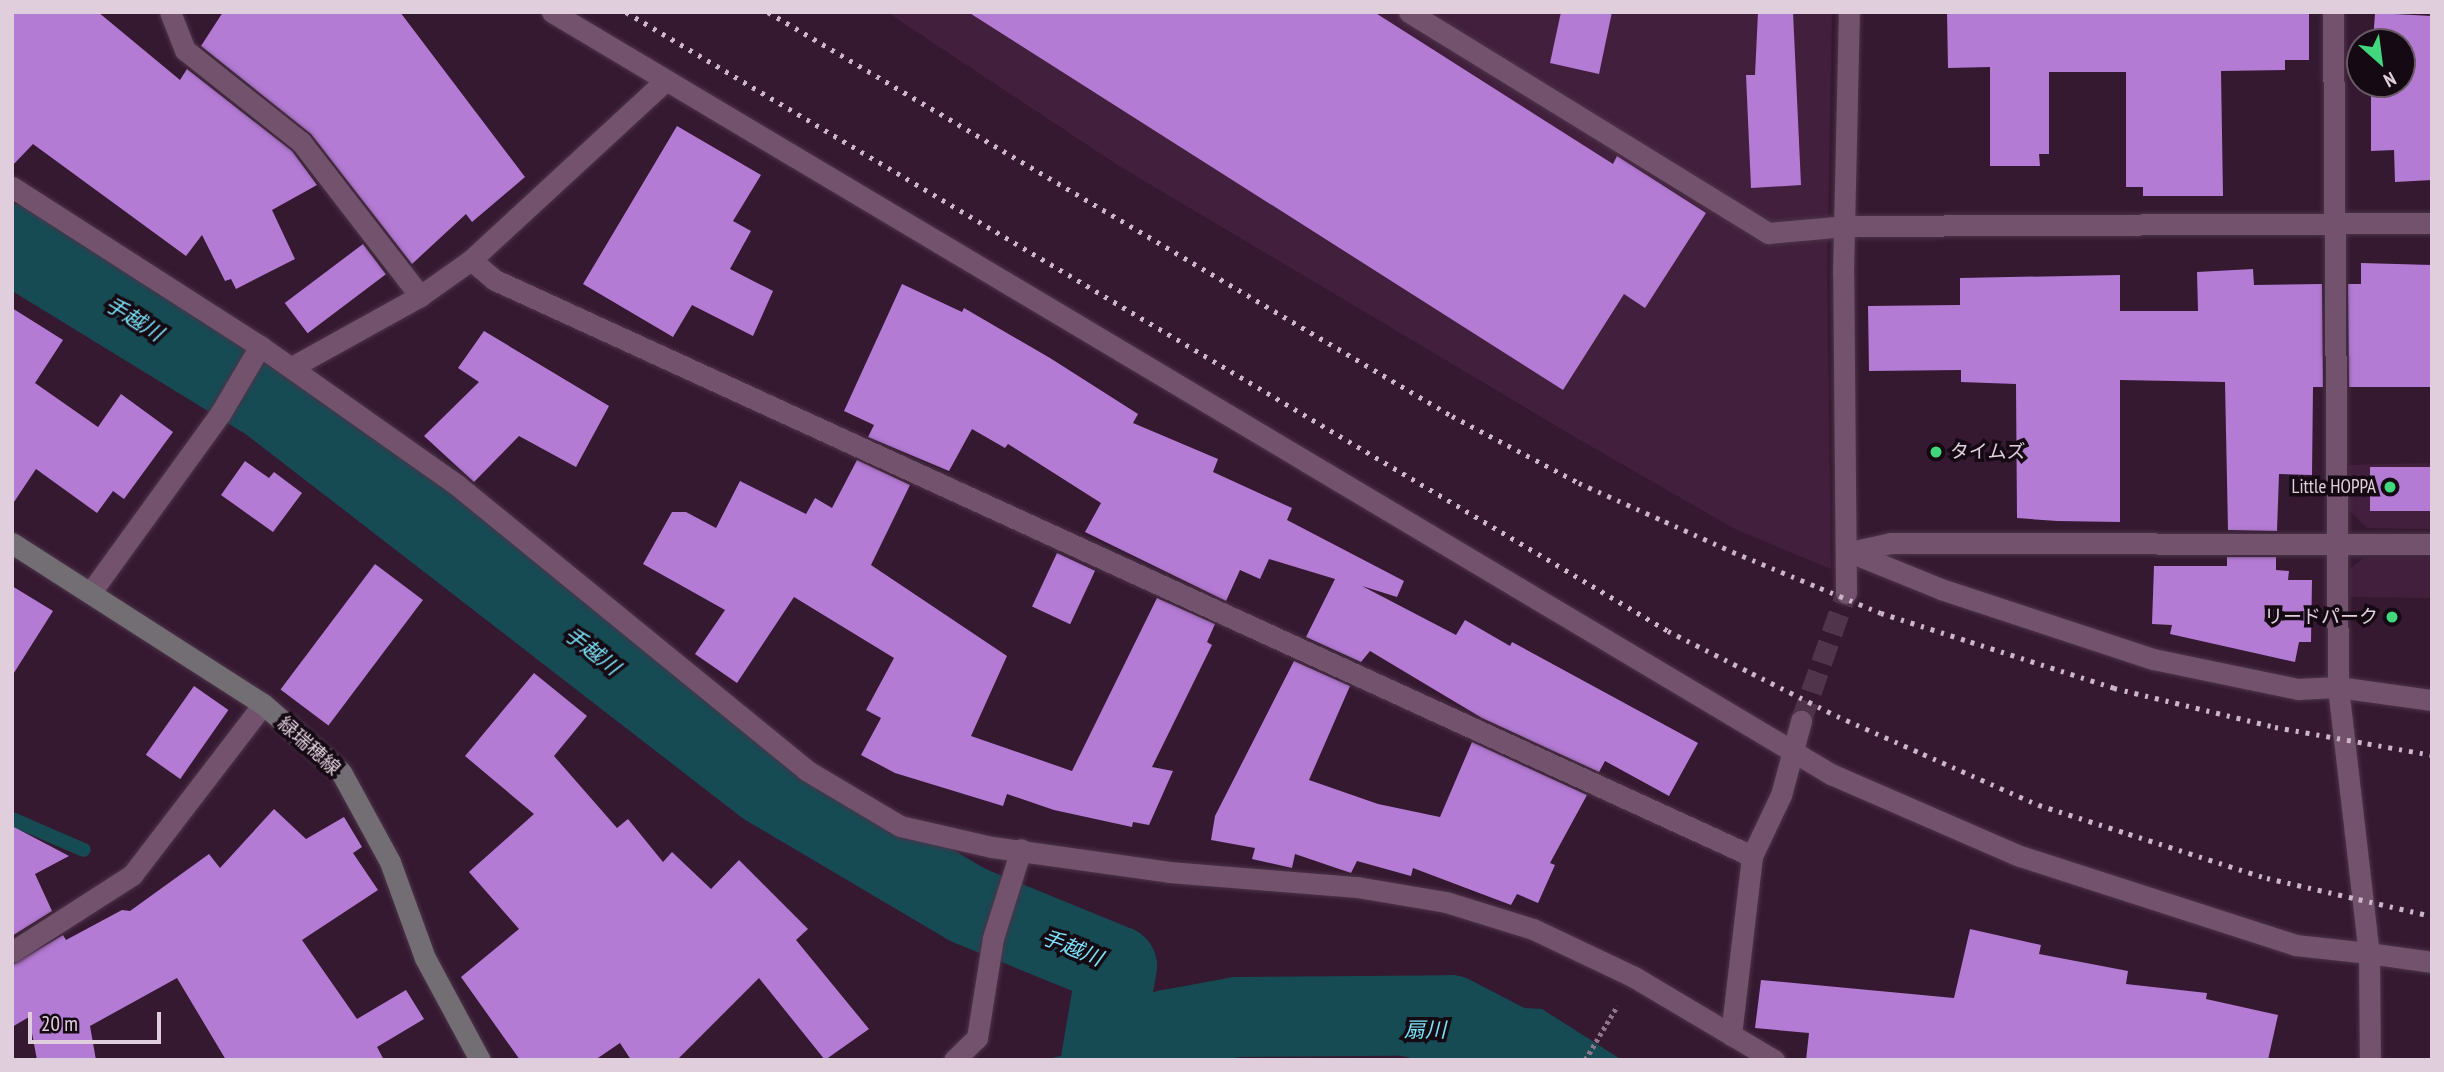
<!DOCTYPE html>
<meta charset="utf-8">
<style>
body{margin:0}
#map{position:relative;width:2444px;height:1072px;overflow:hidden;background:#351931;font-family:"PT Sans Narrow","Noto Sans JP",sans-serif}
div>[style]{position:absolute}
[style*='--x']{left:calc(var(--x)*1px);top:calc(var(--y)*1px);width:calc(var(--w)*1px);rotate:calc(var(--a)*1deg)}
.built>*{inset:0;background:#42203d}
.water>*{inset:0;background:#164b54}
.stream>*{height:14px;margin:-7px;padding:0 7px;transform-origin:7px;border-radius:7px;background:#164b54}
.river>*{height:80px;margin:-40px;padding:0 40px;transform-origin:40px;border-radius:40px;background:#164b54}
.building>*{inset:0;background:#b37bd4;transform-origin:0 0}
.street-tunnel>*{height:21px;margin-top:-10.5px;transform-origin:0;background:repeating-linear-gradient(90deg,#4f344b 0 21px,transparent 0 31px)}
.path>*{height:4.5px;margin-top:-2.25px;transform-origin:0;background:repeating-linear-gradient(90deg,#8d7689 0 3.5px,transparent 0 7px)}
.roads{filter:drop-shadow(0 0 2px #4b3448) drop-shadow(0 0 2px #4b3448)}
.lane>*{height:21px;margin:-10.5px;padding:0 10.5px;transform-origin:10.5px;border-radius:10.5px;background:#72526d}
.street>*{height:21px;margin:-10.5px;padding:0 10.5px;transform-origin:10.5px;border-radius:10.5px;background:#72526d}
.secondary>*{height:21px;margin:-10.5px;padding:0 10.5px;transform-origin:10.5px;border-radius:10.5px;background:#726e73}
.rail>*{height:5px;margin-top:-2.5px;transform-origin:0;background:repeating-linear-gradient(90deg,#cbb7c7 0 3.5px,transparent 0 10.5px)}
.dots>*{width:19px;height:19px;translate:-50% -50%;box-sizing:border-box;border:4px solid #150913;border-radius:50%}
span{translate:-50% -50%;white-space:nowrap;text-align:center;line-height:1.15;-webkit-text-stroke:7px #150913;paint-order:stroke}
.poi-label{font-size:19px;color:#e1cedd}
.left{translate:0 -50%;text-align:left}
.right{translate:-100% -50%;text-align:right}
.street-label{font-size:19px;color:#e1cedd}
.water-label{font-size:21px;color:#79e2f7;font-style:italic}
.frame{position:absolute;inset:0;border:14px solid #e1cedd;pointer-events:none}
.north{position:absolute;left:2346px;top:28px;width:70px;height:70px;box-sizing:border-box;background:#150913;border:2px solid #675864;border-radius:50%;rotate:152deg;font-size:19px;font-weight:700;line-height:28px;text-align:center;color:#e1cedd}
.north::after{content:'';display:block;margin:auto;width:24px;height:32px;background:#42d77c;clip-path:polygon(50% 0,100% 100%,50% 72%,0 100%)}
.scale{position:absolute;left:28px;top:1012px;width:133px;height:32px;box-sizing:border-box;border:4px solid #e1cedd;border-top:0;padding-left:9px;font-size:21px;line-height:24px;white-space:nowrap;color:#e1cedd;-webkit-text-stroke:5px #150913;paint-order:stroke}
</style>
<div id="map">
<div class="built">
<div style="clip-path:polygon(887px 12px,1832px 12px,1827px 275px,1831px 569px,1735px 529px,1575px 437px,1116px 164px)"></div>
<div style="clip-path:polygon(2432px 463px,2432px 529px,2367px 528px,2348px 509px,2349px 465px)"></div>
<div style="clip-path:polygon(2364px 558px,2432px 558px,2432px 598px,2350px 597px,2350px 569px)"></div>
</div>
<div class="water">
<div style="clip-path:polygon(1342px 997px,1542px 1009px,1622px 1060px,1420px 1060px,1330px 1040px,1264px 1047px,1220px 1060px,1042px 1060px)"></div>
</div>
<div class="stream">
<div style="--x:12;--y:819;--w:78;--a:23.3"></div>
</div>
<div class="river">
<div style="--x:12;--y:244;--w:304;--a:31.5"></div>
<div style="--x:271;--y:403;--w:624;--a:37.71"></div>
<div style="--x:765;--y:785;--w:236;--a:30.6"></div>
<div style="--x:968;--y:905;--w:161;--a:22.3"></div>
<div style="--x:1117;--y:966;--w:95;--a:99.7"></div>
<div style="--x:1116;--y:1060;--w:58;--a:-31"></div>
<div style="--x:1166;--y:1030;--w:72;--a:-10.4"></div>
<div style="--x:1237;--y:1017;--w:214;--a:-0.5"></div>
<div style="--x:1451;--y:1015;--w:97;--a:27.6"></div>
</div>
<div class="building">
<div style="clip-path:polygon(12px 12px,98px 12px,180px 80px,187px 69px,292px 151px,317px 185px,272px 210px,295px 259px,236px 289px,231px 279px,225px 281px,202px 235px,186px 256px,33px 144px,12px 166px)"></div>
<div style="clip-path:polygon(223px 12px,400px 12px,525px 177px,472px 222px,466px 214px,412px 264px,311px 134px,201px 46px)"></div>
<div style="clip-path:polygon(968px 12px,1374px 12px,1613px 164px,1617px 156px,1706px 213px,1645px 308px,1624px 294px,1563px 390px)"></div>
<div style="clip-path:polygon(1561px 12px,1612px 12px,1599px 74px,1550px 63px)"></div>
<div style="clip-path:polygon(1758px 12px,1793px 12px,1801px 185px,1751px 188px,1746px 75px,1755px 75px)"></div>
<div style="clip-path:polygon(1947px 12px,2309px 12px,2309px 60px,2285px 60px,2285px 70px,2221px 71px,2223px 196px,2143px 196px,2143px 187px,2126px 187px,2126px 72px,2049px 72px,2049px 154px,2039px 154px,2040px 166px,1990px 166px,1990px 67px,1948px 68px)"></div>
<div style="clip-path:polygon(2375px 13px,2432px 16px,2432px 180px,2395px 182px,2394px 150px,2371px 151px,2371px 84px,2402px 84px,2402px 42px,2373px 42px)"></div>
<div style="clip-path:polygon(677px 126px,761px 175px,733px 221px,751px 231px,730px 269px,773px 291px,753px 336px,692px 305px,673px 337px,583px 284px)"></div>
<div style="left:363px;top:244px;width:38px;height:98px;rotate:53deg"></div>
<div style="clip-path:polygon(2361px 263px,2432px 265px,2432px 387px,2349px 387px,2348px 284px,2361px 284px)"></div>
<div style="clip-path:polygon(2253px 269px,2254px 285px,2322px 284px,2323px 387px,2313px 387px,2312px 475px,2279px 474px,2277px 531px,2228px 530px,2225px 382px,2120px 380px,2120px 522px,2057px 521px,2017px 518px,2016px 384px,1961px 382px,1961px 370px,1869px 371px,1868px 306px,1960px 305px,1960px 278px,2120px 275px,2120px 311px,2198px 311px,2197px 272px)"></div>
<div style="clip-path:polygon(902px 284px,962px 312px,964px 308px,1050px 358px,1138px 414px,1133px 423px,1218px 459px,1213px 472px,1292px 508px,1287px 520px,1404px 581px,1397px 597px,1362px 586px,1456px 635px,1465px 620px,1510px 646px,1512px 642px,1698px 743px,1669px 796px,1605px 761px,1599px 772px,1482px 718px,1370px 651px,1361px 662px,1306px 637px,1335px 579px,1269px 559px,1260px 579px,1240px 570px,1226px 601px,1085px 532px,1101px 503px,1008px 444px,1005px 448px,972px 429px,949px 471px,868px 437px,874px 425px,844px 411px)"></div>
<div style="clip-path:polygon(12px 308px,63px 340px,35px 383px,98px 427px,121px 394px,173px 432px,124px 499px,113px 491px,97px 513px,36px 469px,12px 505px)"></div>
<div style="clip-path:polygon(484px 331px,609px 406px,576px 467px,519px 436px,474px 482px,424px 436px,479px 382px,458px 368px)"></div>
<div style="clip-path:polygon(857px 460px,910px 485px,871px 565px,1007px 656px,971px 736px,1072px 771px,1157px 598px,1215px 624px,1207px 642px,1212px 645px,1152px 767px,1173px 771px,1149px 825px,1133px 822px,1132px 827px,1054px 810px,1007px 794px,1003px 806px,895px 773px,861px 755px,881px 718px,866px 710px,894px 658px,794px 597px,737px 683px,695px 654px,725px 610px,643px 564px,672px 512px,686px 512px,716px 528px,740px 481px,806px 514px,815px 498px,832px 508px)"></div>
<div style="clip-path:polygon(245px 461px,269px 478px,274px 472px,302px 493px,273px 532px,221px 495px)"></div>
<div style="left:2432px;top:467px;width:44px;height:62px;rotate:90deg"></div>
<div style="left:1057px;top:553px;width:42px;height:59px;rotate:25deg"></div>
<div style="clip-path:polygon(2227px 557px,2276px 557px,2276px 570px,2289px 571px,2288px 580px,2312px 580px,2311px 642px,2299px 642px,2295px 662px,2170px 634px,2172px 625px,2152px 624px,2154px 566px,2227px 566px)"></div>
<div style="left:375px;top:564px;width:60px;height:157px;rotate:37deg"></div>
<div style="clip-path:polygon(12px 586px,53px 611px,12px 676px)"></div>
<div style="clip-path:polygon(1294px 661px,1350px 686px,1309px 780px,1378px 804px,1440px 817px,1472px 742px,1587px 795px,1550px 863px,1555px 865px,1538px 903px,1517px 894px,1511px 905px,1413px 868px,1411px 876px,1357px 861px,1351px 873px,1295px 854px,1292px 868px,1252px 859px,1255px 848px,1211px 840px,1215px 816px)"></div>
<div style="clip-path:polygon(534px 673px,587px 716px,554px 756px,617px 828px,628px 819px,663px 862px,672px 852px,711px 889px,739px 860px,808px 929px,796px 940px,869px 1029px,825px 1060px,759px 978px,677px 1060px,631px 1060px,620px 1043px,595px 1060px,520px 1060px,461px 977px,519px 929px,469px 872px,534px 814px,465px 756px)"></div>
<div style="left:194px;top:686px;width:42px;height:84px;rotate:35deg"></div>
<div style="clip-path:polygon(274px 809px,306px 839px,344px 817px,362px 847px,353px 853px,378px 890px,302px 940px,357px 1019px,406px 990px,424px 1019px,377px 1047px,384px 1060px,226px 1060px,177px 978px,90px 1026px,96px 1060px,37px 1060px,29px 1017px,12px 1027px,12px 965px,63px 935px,66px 940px,122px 910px,130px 911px,209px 854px,220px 868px)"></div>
<div style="clip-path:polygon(12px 826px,69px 856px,35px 874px,52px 911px,12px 936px)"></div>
<div style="clip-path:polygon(1970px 929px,2041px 945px,2039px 954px,2128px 971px,2126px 984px,2207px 993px,2206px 999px,2278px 1015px,2268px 1060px,1806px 1060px,1809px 1033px,1755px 1028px,1761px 980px,1954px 998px)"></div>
</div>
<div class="street-tunnel">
<div style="--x:1801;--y:721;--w:136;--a:-70.6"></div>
</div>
<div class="path">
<div style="--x:1585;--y:1060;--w:63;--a:-59.3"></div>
</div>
<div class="roads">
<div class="lane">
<div style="--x:1409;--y:12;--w:422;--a:31.6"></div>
<div style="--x:1768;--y:233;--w:78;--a:-5.1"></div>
</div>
<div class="street">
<div style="--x:170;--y:12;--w:41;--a:68.5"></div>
<div style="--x:185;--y:50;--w:148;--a:38.4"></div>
<div style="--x:301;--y:142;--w:195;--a:52.3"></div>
<div style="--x:552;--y:12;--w:1489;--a:30.79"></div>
<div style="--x:1831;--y:774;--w:206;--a:23.5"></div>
<div style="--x:2020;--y:856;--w:289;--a:17.9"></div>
<div style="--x:2295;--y:945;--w:74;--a:6.2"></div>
<div style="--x:2369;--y:953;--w:107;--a:89.5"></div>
<div style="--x:2333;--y:12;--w:675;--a:89.58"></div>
<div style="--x:2338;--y:687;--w:268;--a:83.4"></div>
<div style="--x:2369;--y:953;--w:64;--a:8.1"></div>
<div style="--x:12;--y:187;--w:295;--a:32.7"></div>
<div style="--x:260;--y:346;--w:241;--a:35.2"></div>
<div style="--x:457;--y:485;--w:451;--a:39.2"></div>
<div style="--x:806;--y:770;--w:109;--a:30.8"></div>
<div style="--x:900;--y:826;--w:94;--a:12.9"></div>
<div style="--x:992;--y:847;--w:179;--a:8"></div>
<div style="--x:1169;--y:872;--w:189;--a:4.6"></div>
<div style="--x:1357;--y:887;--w:90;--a:9.6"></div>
<div style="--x:1446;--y:902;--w:91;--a:17.2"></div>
<div style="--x:1533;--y:929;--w:112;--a:25.4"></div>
<div style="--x:1634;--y:977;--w:163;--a:30.7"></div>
<div style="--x:1846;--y:226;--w:586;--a:-0.29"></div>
<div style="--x:471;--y:260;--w:263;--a:-42.7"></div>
<div style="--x:292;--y:367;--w:146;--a:-29"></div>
<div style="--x:420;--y:296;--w:62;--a:-35.2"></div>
<div style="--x:471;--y:260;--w:31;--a:40"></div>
<div style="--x:495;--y:280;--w:1383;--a:24.62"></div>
<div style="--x:1850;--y:552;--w:98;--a:22.1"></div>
<div style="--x:1941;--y:589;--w:223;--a:18.3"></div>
<div style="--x:2153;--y:659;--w:148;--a:11.7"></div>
<div style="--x:2298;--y:689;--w:40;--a:-2.9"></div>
<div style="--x:2338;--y:687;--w:95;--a:7.9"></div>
<div style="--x:1850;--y:552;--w:42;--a:-12.4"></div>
<div style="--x:1891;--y:543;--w:541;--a:0.11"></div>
<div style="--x:91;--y:592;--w:220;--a:-54.1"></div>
<div style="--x:220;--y:414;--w:79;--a:-59.5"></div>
<div style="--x:1846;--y:593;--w:320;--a:-90.5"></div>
<div style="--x:1843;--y:273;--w:261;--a:-88.7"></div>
<div style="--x:12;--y:952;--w:143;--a:-32.7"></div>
<div style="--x:132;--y:875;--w:215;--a:-52.5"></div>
<div style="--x:1731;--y:1035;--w:180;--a:-83.3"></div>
<div style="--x:1752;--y:856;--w:68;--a:-64.6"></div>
<div style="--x:1781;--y:795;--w:77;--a:-74.9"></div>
<div style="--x:954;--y:1060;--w:32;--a:-44"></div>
<div style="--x:977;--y:1038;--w:101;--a:-80.9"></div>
<div style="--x:993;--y:938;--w:93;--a:-72.5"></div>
</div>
<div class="secondary">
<div style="--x:12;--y:543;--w:298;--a:32.7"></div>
<div style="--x:263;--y:704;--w:103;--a:41.1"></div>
<div style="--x:341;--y:772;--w:102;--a:61.4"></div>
<div style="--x:390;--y:862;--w:102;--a:70"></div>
<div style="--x:425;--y:958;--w:116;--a:61.7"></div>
</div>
</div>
<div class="rail">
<div style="--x:626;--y:12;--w:1212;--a:30.71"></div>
<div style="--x:1668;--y:631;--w:189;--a:26.7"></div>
<div style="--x:1837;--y:716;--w:221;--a:23.8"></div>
<div style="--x:2039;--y:805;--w:239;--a:17.8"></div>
<div style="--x:2267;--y:878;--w:169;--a:13"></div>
<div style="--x:768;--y:12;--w:794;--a:30.57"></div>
<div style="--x:1452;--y:416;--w:144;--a:27.8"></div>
<div style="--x:1579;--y:483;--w:169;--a:24.1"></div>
<div style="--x:1733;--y:552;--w:160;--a:22.4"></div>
<div style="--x:1881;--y:613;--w:245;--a:17.8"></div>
<div style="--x:2114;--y:688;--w:166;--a:13.6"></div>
<div style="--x:2275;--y:727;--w:159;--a:10.1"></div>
</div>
<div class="dots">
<div style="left:1936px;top:452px;background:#42d77c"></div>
<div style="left:2390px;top:487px;background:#42d77c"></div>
<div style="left:2392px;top:617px;background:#42d77c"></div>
</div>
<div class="poi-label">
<span class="left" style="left:1950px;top:452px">タイムズ</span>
<span class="right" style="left:2376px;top:487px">Little HOPPA</span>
<span class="right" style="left:2378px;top:617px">リードパーク</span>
</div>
<div class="street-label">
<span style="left:309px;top:746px;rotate:42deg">緑瑞穂線</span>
</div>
<div class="water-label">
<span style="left:134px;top:319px;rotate:32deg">手越川</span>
<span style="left:592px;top:651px;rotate:38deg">手越川</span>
<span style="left:1072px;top:948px;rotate:22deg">手越川</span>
<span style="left:1425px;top:1030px">扇川</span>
</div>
<div class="frame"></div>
<div class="north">N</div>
<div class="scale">20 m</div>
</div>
